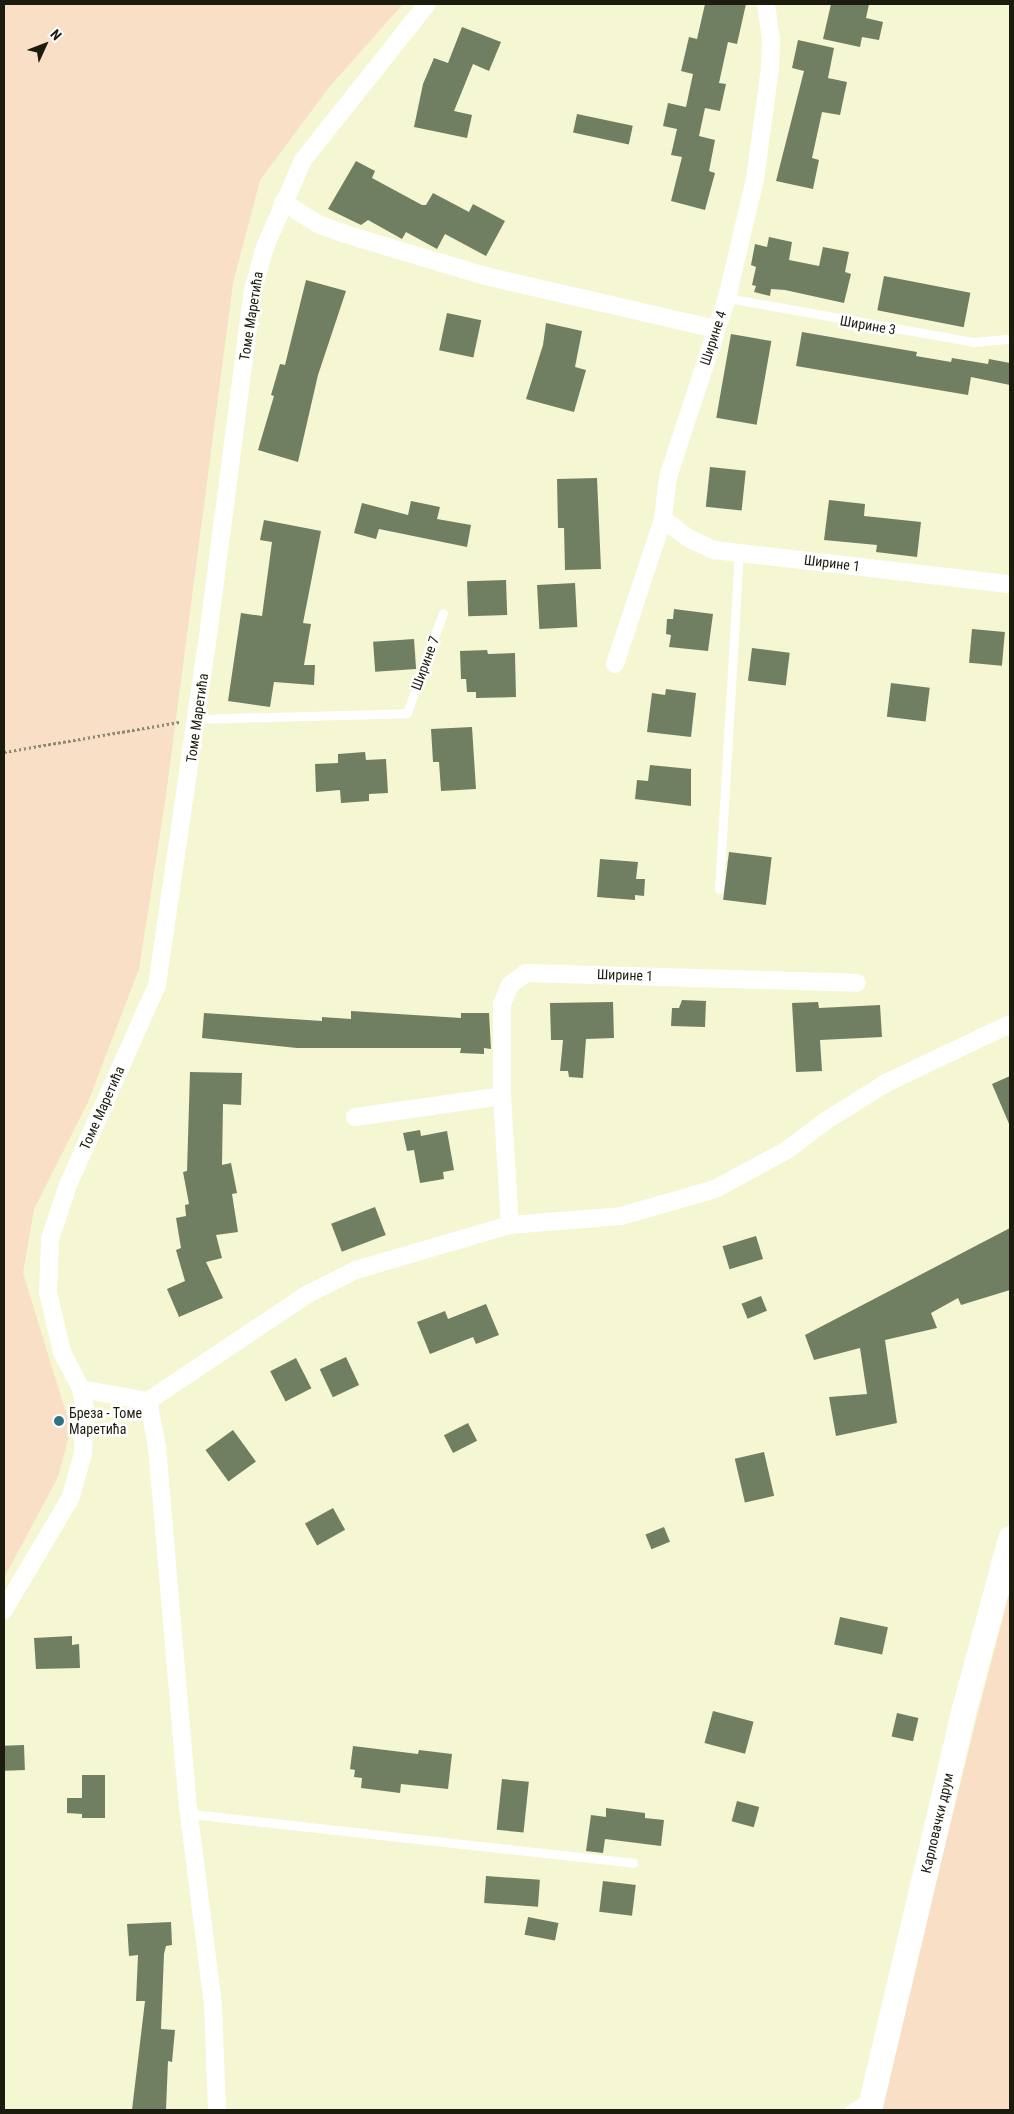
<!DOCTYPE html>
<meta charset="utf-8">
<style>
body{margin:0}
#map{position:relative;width:1014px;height:2114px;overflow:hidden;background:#f5f6d2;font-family:"Roboto Condensed",sans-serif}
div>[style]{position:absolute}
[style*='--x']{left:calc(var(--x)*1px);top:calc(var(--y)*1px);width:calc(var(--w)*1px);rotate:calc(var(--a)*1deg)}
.green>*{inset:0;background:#f9dfc5}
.building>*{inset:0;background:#707f61;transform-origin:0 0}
.path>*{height:3px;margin-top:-1.5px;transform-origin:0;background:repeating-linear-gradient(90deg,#8c8c73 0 2.5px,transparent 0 5px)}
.lane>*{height:9px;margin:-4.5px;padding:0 4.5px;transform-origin:4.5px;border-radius:4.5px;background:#fff}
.street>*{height:18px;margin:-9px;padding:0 9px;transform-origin:9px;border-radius:9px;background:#fff}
.secondary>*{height:25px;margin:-12.5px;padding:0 12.5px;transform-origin:12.5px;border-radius:12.5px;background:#fff}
.dots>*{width:14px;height:14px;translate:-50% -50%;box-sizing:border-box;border:2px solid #fff;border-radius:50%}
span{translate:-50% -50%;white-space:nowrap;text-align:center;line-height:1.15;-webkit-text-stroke:5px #fff;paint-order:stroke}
.street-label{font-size:14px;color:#1b1b0e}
.poi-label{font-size:14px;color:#1b1b0e}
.left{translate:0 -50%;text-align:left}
.frame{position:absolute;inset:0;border:5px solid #1b1b0e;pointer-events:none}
.north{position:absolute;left:20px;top:20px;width:50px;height:50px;-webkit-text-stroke:4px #fff;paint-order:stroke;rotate:47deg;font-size:14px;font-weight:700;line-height:20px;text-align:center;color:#1b1b0e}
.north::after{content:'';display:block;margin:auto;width:18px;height:22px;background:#1b1b0e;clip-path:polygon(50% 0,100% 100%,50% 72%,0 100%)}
</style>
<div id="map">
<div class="green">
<div style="clip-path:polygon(4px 4px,403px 4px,330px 86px,260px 180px,233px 283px,166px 795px,139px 969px,88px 1102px,34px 1209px,23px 1273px,71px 1429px,58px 1477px,4px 1578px)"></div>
<div style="clip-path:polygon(1010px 1591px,1010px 2110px,879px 2110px,979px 1709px)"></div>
</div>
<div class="building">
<div style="clip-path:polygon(705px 4px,746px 4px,737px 44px,728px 42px,719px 83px,726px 84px,720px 111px,705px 108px,699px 136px,715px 140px,709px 171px,715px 173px,705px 210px,671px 201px,682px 157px,671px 155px,677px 129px,663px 126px,668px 103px,686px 107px,693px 74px,681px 71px,689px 37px,697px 39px)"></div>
<div style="clip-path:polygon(831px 4px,869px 4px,866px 18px,883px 22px,879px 40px,862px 37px,860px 47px,823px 39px)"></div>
<div style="clip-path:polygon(462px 27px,501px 42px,489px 71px,473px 64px,454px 111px,472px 115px,467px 138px,414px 127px,423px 84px,434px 58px,448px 63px)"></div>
<div style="clip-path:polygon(798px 40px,834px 48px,828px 78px,847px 82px,840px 115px,822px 112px,812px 158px,819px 160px,813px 189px,776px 181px,804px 71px,792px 68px)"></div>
<div style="left:577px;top:114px;width:57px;height:19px;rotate:12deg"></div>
<div style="clip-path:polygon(356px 161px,375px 171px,372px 178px,422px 205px,426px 205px,433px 193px,469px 212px,473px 204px,505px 221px,486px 256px,445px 234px,437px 249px,406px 232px,402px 239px,368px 220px,361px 225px,328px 209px)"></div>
<div style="clip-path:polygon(769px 237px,792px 242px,789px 260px,819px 266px,823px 247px,849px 252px,845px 272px,851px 274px,844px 303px,785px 290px,771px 289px,770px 296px,754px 292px,756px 286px,752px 285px,756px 267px,751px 265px,755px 244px,767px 247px)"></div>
<div style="left:884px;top:276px;width:88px;height:35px;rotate:11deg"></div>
<div style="clip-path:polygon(306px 280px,346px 291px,318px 375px,298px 462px,258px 450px,274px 396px,271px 395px,280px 364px,285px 365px)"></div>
<div style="left:447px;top:313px;width:35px;height:38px;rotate:12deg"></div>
<div style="clip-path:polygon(546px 323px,582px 331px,575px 367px,586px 370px,574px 412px,526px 399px,543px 345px)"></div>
<div style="clip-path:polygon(802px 332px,917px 352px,916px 356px,951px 362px,952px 358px,988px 364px,989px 359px,1010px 363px,1010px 385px,971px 377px,968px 395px,796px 366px)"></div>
<div style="left:731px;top:334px;width:41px;height:85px;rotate:10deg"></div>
<div style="left:710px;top:467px;width:36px;height:40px;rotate:6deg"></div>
<div style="clip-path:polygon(597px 478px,601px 569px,565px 570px,564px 528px,558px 528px,557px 479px)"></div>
<div style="clip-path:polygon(829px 500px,865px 504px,864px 516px,921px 522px,917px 557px,876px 552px,877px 545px,824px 540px)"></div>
<div style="clip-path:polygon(411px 501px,440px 507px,437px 519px,471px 525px,467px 547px,379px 529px,376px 539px,354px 533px,362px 503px,408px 515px)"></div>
<div style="clip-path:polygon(264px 520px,321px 531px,303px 623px,311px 624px,304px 665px,315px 665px,314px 685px,274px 682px,270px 707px,228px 701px,241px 613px,262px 616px,272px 542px,260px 540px)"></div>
<div style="left:506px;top:580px;width:35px;height:39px;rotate:88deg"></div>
<div style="left:575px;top:583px;width:44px;height:38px;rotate:87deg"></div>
<div style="clip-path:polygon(674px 609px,713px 614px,708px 651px,669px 647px,671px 635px,666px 634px,667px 619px,673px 619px)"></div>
<div style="left:972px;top:629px;width:33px;height:34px;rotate:5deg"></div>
<div style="left:414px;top:639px;width:30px;height:41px;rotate:86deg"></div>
<div style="left:752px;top:648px;width:38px;height:33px;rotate:7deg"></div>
<div style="clip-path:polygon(487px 650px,488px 654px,515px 653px,516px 697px,476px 698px,476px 692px,467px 692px,466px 679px,461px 679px,460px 651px)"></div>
<div style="left:891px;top:683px;width:39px;height:34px;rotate:7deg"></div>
<div style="clip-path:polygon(666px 689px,696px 693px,691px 737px,647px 732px,652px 693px,665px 695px)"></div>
<div style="clip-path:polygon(472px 727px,476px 789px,441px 791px,439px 762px,433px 762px,431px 729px)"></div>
<div style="clip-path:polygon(365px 752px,366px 760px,386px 759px,388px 793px,369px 794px,369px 801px,341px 803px,340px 790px,316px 792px,315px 764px,338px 763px,338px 754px)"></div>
<div style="clip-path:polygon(650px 765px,691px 769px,691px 806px,635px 799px,637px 780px,648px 781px)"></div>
<div style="left:729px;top:852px;width:43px;height:48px;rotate:7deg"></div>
<div style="clip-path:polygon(600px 859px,638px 862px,636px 879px,645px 879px,644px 896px,635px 895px,635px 900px,597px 897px)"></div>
<div style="clip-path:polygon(682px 1000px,706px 1001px,705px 1027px,671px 1026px,672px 1008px,679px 1008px)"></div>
<div style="clip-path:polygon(613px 1002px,614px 1038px,586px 1039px,583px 1078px,569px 1077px,568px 1071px,560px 1071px,563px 1040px,551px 1040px,550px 1003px)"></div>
<div style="clip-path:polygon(818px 1002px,819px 1008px,880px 1005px,882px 1037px,820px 1040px,822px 1071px,796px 1072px,792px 1003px)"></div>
<div style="clip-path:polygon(351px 1011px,461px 1018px,461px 1013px,489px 1013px,491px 1049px,484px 1048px,484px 1054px,460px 1053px,461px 1048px,297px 1048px,202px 1038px,204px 1013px,322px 1021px,322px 1017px,351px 1019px)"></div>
<div style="clip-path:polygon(190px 1072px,242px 1073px,241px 1105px,223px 1104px,222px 1165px,231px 1163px,237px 1193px,232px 1194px,238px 1232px,216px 1235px,222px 1258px,206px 1262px,223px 1298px,179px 1317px,167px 1289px,185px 1281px,176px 1250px,181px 1248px,176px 1218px,186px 1216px,185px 1205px,189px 1204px,183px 1172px,187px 1171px)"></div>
<div style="clip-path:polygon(1010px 1076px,1010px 1126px,992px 1084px)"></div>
<div style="clip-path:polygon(420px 1130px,421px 1136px,447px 1131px,454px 1170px,443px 1172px,444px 1179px,420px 1183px,414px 1150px,407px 1151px,403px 1133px)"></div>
<div style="left:375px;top:1207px;width:30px;height:47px;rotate:69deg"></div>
<div style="clip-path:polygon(1010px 1228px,1010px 1290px,961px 1305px,958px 1298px,931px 1313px,937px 1328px,885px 1340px,897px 1423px,836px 1436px,829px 1397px,867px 1394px,860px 1348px,814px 1360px,805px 1335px)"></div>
<div style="left:756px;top:1236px;width:24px;height:35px;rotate:73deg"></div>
<div style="left:761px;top:1296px;width:16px;height:21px;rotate:68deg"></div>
<div style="clip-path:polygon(486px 1304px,499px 1335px,476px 1344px,473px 1337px,430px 1354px,417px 1322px,445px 1311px,448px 1319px)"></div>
<div style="left:346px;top:1357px;width:31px;height:29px;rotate:65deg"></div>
<div style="left:296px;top:1358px;width:34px;height:29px;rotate:63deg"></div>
<div style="left:468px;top:1423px;width:20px;height:27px;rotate:63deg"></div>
<div style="left:233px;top:1430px;width:39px;height:34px;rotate:54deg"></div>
<div style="left:764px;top:1452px;width:45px;height:30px;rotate:77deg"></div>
<div style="left:333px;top:1508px;width:25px;height:32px;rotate:61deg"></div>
<div style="left:664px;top:1527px;width:16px;height:20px;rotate:68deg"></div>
<div style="left:840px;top:1617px;width:49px;height:28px;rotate:12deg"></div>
<div style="clip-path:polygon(72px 1636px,72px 1645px,79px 1644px,80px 1668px,36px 1669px,34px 1638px)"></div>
<div style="left:713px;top:1711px;width:42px;height:33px;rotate:15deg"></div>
<div style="left:897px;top:1713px;width:22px;height:24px;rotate:13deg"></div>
<div style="left:24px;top:1745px;width:25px;height:20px;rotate:88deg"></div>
<div style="clip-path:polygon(353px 1746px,418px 1754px,419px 1750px,452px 1754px,448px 1789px,401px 1784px,400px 1793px,361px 1788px,362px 1778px,354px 1777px,355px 1770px,350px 1769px)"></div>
<div style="clip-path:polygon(82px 1775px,105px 1775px,105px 1818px,82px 1818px,82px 1814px,67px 1813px,67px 1798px,82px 1798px)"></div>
<div style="left:502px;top:1779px;width:27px;height:51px;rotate:6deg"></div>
<div style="left:737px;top:1801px;width:23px;height:21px;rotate:15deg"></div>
<div style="clip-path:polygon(606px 1808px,645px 1813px,645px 1818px,664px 1820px,661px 1846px,605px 1839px,603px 1853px,586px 1851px,591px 1815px,606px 1817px)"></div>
<div style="left:486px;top:1876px;width:54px;height:27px;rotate:4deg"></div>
<div style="left:603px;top:1881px;width:33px;height:31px;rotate:7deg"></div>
<div style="left:528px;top:1917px;width:31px;height:18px;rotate:11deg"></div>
<div style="clip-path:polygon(171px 1922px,172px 1945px,166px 1946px,164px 1954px,161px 2029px,175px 2030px,172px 2062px,168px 2061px,166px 2110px,132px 2110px,145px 2001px,136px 2001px,138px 1955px,129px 1956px,127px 1924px)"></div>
</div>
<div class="path">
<div style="--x:4;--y:752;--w:178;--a:-9.7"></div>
</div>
<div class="lane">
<div style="--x:727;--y:298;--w:250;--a:10.1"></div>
<div style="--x:973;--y:342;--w:37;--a:-5"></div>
<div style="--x:197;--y:719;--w:210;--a:-1.6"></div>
<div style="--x:407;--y:713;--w:106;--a:-70.2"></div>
<div style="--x:719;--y:889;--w:337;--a:-86.6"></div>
<div style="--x:191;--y:1814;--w:445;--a:6.3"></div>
<div style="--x:848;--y:2110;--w:22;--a:-32"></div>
</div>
<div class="street">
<div style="--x:283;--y:202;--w:41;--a:32.2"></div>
<div style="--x:318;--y:224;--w:29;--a:20"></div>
<div style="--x:345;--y:234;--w:146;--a:16.7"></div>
<div style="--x:485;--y:276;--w:237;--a:12.9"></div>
<div style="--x:663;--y:519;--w:31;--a:37"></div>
<div style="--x:688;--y:538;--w:29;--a:25"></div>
<div style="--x:714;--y:550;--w:298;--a:6.6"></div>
<div style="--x:615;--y:664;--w:153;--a:-71.7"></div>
<div style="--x:663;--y:519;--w:42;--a:-83.2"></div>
<div style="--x:668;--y:477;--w:188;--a:-71.8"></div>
<div style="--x:727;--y:298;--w:122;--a:-76.8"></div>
<div style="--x:755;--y:179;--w:112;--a:-82.3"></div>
<div style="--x:770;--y:68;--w:28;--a:-88"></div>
<div style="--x:771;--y:40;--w:36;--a:-98"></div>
<div style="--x:502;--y:1096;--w:92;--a:-90"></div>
<div style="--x:502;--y:1004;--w:21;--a:-67"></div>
<div style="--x:510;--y:985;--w:20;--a:-37"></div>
<div style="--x:526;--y:973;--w:331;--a:1.7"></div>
<div style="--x:355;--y:1117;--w:148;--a:-8.1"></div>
<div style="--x:502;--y:1096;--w:129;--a:86.5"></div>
<div style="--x:81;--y:1389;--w:68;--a:10.2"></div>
<div style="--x:148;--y:1401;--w:192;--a:-33.8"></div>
<div style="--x:308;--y:1294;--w:54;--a:-26.6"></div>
<div style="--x:356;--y:1270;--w:160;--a:-16.3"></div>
<div style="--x:510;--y:1225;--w:111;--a:-4.6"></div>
<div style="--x:621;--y:1216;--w:98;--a:-16"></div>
<div style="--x:715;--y:1189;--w:82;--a:-28.4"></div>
<div style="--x:787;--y:1150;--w:50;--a:-36.9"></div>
<div style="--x:827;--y:1120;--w:70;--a:-32.1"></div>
<div style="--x:886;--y:1083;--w:137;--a:-25.4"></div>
<div style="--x:148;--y:1401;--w:47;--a:78.9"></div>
<div style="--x:157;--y:1447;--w:361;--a:85.1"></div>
<div style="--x:188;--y:1807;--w:200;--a:82.8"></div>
<div style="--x:213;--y:2005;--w:105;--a:87.8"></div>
<div style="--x:4;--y:1610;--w:129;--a:-59.3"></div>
<div style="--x:70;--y:1499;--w:47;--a:-73.9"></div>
<div style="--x:83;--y:1454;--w:46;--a:-87.5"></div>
<div style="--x:85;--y:1408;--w:19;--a:-102"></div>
<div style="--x:81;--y:1389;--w:42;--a:-117.2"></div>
<div style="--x:62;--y:1352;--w:62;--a:-103.1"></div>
<div style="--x:48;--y:1292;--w:53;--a:-87.8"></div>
<div style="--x:50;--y:1239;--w:57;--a:-71.6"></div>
<div style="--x:68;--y:1185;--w:219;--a:-66"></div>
<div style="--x:157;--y:985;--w:338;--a:-81.7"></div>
<div style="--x:206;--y:651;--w:364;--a:-82.6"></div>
<div style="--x:253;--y:290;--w:45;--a:-74.4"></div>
<div style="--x:265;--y:247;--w:95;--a:-66.4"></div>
<div style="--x:303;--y:160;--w:199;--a:-51.5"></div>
</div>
<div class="secondary">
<div style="--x:869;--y:2110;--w:416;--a:-76.7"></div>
<div style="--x:965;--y:1705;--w:173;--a:-74.9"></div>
</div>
<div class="dots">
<div style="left:59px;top:1421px;background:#2d7480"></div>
</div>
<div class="street-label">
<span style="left:251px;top:316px;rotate:-81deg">Томе Маретића</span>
<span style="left:868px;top:325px;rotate:10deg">Ширине 3</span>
<span style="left:713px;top:338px;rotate:-72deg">Ширине 4</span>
<span style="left:832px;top:563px;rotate:7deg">Ширине 1</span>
<span style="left:425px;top:663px;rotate:-70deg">Ширине 7</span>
<span style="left:197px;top:718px;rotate:-82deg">Томе Маретића</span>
<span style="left:625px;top:975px;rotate:2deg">Ширине 1</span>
<span style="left:102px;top:1108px;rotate:-66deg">Томе Маретића</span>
<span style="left:937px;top:1823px;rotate:-77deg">Карловачки друм</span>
</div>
<div class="poi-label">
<span class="left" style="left:69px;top:1421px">Бреза - Томе<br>Маретића</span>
</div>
<div class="frame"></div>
<div class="north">N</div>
</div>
